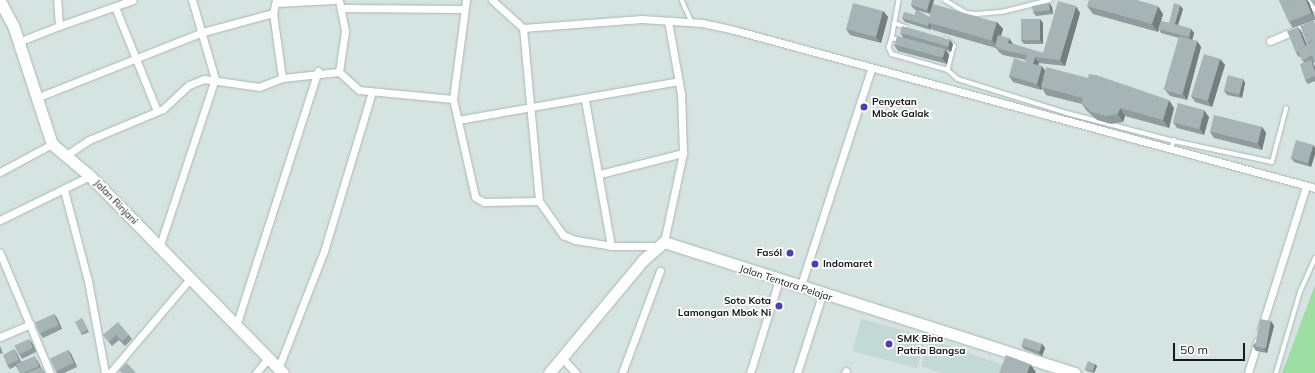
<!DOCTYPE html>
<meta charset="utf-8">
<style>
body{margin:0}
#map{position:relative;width:1315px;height:373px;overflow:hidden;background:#d5e3e1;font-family:Mulish,sans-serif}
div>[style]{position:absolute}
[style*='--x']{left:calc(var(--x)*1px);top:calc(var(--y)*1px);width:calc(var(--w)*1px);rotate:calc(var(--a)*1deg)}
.built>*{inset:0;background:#c2d9d5;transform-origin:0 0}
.green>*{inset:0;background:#9ddfa3}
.roads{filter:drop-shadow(0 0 1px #a9b7b4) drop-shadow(0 0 1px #a9b7b4)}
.service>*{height:3.5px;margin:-1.75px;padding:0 1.75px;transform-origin:1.75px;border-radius:1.75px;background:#fff}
.minor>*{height:7px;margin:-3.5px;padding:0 3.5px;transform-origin:3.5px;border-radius:3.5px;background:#fff}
.secondary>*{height:11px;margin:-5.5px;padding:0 5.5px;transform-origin:5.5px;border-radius:5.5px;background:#fff}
.wall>*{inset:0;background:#909b9d}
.shaded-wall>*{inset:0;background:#757e7f}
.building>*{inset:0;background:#a7b4b6;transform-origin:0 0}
.dots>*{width:11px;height:11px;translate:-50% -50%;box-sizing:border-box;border:2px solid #fff;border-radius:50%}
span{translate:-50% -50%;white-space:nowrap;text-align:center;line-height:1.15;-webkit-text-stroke:3.5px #fff;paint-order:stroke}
.poi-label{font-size:10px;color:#161b1a;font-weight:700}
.left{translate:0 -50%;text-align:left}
.right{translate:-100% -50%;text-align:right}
.street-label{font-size:10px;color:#161b1a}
.scale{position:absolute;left:1173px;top:343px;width:72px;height:18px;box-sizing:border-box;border:2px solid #161b1a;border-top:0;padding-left:5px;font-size:12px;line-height:14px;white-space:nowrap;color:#161b1a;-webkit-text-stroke:3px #fff;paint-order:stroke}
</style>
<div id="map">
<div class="built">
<div style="left:861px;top:319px;width:67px;height:33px;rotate:15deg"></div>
<div style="clip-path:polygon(930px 339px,1003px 365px,1000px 373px,942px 373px,921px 366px)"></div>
</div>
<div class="green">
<div style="clip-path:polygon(1315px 285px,1315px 373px,1282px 373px)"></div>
</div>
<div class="roads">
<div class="service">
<div style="--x:682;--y:0;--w:24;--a:66"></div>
<div style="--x:899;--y:0;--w:39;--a:100"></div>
<div style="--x:892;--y:38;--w:8;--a:14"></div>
<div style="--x:945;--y:0;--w:26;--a:31"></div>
<div style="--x:967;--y:13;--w:10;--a:6"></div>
<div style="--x:977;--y:14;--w:25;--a:-5"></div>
<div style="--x:1002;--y:12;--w:49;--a:-14"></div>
<div style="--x:894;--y:23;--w:12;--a:20"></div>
<div style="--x:892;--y:38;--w:10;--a:107"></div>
<div style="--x:889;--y:48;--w:7;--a:63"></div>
<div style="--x:892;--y:54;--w:58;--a:15.9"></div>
<div style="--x:946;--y:39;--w:11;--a:41"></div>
<div style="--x:954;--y:46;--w:25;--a:104"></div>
<div style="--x:948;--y:70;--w:13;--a:42"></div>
<div style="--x:958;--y:79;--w:114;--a:17.3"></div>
<div style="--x:1067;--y:113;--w:111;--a:14.7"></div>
<div style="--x:1171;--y:148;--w:8;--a:-67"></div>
<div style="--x:1174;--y:141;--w:100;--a:12.1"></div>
<div style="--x:1272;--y:162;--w:55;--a:-75.2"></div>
<div style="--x:1276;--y:373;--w:84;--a:-73.5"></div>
<div style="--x:1300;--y:292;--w:37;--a:-66"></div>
</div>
<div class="minor">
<div style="--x:276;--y:0;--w:13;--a:103"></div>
<div style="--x:273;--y:13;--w:66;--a:82.1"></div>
<div style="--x:492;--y:0;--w:42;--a:42.1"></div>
<div style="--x:523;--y:28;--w:119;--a:-4.3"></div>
<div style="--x:642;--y:19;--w:60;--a:3.8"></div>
<div style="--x:702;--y:23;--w:33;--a:12"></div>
<div style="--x:734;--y:30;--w:602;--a:15.21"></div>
<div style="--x:1310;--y:0;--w:9;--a:58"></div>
<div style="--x:276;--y:3;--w:58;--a:-3"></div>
<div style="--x:115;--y:7;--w:112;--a:68"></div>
<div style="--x:342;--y:8;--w:120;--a:0.5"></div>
<div style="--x:59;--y:26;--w:78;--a:-19.4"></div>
<div style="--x:523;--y:28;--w:174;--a:84.7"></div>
<div style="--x:1270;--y:41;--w:49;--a:-22.9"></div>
<div style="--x:18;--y:42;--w:44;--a:-21.3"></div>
<div style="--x:59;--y:26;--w:26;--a:-94"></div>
<div style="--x:339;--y:72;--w:41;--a:-81.7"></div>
<div style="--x:345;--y:31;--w:32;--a:-101"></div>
<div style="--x:36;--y:98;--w:180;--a:-21.6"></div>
<div style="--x:203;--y:32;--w:73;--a:-15.2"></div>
<div style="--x:453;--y:99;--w:100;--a:-82.5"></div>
<div style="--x:585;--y:100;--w:148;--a:79.9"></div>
<div style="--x:458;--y:120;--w:224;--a:-10"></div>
<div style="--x:65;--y:156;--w:29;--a:-34"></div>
<div style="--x:89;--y:140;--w:80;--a:-22.7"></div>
<div style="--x:163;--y:109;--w:35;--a:-43"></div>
<div style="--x:189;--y:85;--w:16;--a:-22"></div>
<div style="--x:204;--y:79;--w:56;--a:8.3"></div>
<div style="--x:259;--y:87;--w:25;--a:-21"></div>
<div style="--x:282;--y:78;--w:57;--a:-6"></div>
<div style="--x:339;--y:72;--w:27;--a:42"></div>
<div style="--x:359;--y:90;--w:94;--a:5.5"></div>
<div style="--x:453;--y:99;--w:100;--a:77.3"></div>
<div style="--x:475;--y:197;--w:10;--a:29"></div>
<div style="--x:484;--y:202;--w:55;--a:-1"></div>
<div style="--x:539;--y:201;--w:42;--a:54.8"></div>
<div style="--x:563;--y:235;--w:13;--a:23"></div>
<div style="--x:575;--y:240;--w:36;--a:9"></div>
<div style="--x:611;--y:246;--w:46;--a:0"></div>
<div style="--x:0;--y:172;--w:59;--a:-28.3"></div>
<div style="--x:600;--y:174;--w:86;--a:-14.2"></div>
<div style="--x:64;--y:190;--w:94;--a:75.2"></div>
<div style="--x:88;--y:281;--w:94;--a:79.5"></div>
<div style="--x:0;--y:220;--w:100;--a:-26.1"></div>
<div style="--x:664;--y:242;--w:91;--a:-77.9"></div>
<div style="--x:683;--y:153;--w:59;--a:-91.9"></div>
<div style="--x:681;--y:94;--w:74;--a:-100.1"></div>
<div style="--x:159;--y:248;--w:178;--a:-71.7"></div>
<div style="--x:215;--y:79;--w:82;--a:-106.2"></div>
<div style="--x:0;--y:253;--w:130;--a:67.4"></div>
<div style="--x:800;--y:288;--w:230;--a:-72"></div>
<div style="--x:236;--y:326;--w:268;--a:-72.2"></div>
<div style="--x:1261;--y:329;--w:150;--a:-72.5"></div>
<div style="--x:0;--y:337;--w:33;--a:-23"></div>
<div style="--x:562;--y:358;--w:21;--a:47"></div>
<div style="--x:278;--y:369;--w:127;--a:-68.7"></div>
<div style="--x:324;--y:251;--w:166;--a:-73.2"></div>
<div style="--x:110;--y:373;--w:122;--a:-49.7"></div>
<div style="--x:256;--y:373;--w:19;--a:-51"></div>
<div style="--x:622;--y:373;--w:109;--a:-69.6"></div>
<div style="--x:750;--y:373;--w:97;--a:-72.7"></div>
<div style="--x:797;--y:373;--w:82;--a:-72.2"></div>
<div style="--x:845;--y:373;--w:2;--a:-63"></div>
<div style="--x:1248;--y:373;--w:34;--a:-73"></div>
</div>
<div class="secondary">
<div style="--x:0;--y:1;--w:27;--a:62"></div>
<div style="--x:13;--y:25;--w:125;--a:71.9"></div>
<div style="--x:52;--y:144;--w:50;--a:40.1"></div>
<div style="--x:90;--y:176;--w:276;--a:45.6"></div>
<div style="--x:549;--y:373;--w:147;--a:-50.2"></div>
<div style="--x:643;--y:260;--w:28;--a:-41"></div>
<div style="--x:664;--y:242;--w:431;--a:17.7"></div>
</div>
</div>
<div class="wall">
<div style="clip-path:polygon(934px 0,930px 14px,917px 10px,929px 17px,997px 22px,1003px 29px,1001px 36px,1013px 44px,1043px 53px,1080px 13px,1065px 66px,1039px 63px,1038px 65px,1042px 66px,1045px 71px,1174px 108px,1169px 128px,1125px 116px,1123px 122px,1111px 124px,1097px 120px,1087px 111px,1082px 104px,1046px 95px,1042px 88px,1041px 90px,1013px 82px,1009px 76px,1025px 62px,1026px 60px,1003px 55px,999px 52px,996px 48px,933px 30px,931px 28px,931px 30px,905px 22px,902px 18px,915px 15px,916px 10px,914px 9px,911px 5px)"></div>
<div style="clip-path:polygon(1279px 0,1307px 0,1309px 2px,1315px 18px,1315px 20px,1293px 28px,1289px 22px)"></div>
<div style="clip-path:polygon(1049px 3px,1052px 7px,1053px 14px,1036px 16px,1033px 12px)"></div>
<div style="clip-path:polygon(1087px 6px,1163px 14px,1161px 21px,1169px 23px,1183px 9px,1178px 25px,1191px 29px,1194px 33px,1192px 40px,1197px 41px,1201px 47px,1187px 100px,1170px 96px,1165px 90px,1179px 38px,1161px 33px,1159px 29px,1158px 32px,1093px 14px)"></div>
<div style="clip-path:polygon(883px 11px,888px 17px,881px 43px,850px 35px,846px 29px)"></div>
<div style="clip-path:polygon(1040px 19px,1043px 23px,1043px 44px,1024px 44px,1021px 40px)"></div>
<div style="clip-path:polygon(1314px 20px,1315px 62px,1313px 63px,1315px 67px,1315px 81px,1308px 84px,1305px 80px,1304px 63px,1301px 56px,1299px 57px,1296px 53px,1298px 27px,1301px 31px,1307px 45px,1308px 44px,1307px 43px)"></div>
<div style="clip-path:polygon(900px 33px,950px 40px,953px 44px,951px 52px,946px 50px,949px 55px,947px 64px,898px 51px,894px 45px,903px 37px)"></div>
<div style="clip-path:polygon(1220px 59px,1225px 65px,1212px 107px,1195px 102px,1191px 96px)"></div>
<div style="clip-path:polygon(1243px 79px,1245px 83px,1242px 98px,1227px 95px,1224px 91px)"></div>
<div style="clip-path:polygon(1209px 117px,1204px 135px,1177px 128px,1173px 122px)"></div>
<div style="clip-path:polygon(1262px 127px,1266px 133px,1262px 150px,1214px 138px,1210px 132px)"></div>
<div style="clip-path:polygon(1313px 145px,1315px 148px,1315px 154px,1311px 167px,1294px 162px,1291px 158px)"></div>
<div style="clip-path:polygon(54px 314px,57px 318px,62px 329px,43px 338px,40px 334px)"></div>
<div style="clip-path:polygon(82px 318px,89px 332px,82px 335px,81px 333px)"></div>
<div style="clip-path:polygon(1271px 321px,1274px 326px,1267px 353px,1256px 351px,1253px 346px)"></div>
<div style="clip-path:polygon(103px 335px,129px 335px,132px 339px,125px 346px,119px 340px,112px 346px)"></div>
<div style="clip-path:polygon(32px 343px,36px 352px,22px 359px,19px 354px)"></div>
<div style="clip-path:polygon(1042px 344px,1045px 348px,1042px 356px,1024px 349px,1021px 345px)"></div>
<div style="clip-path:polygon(0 346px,3px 353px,0 354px)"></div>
<div style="clip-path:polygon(14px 349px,17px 354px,21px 362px,37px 360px,41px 367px,45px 373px,20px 373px,16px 366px,10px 369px,7px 365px)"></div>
<div style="clip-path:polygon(68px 350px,71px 354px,77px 367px,64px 373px,57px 373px,56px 371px)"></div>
<div style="clip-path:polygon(1095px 364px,1097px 366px,1094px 373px,1087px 371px,1085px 369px)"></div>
</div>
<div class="shaded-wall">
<div style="clip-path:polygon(930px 0,934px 0,930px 14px,927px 10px)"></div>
<div style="clip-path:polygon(1306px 0,1307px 0,1309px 2px,1315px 19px,1311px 13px)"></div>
<div style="clip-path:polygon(1049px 3px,1052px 7px,1053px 14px,1050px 10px)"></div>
<div style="clip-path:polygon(1180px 5px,1183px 9px,1177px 28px,1175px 24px)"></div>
<div style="clip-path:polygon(1076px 6px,1080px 13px,1065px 66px,1060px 60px)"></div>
<div style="clip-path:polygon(1158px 6px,1163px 14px,1158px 32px,1152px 24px)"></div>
<div style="clip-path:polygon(883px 11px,888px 17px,881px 43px,876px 37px)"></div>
<div style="clip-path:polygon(1040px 19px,1043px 23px,1043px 44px,1040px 40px)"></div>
<div style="clip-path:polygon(997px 22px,1003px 29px,997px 48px,992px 40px)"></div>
<div style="clip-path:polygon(929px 23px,931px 28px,931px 30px,928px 26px)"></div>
<div style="clip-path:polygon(1298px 27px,1301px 31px,1310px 53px,1307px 49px)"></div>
<div style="clip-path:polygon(1191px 29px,1194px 33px,1192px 41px,1189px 37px)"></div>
<div style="clip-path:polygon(1009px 38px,1013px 44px,1008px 43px)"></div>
<div style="clip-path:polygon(950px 40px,953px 44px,951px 52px,948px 48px)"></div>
<div style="clip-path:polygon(1197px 41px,1201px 47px,1187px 100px,1183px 94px)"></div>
<div style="clip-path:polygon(945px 49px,949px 55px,947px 64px,942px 58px)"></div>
<div style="clip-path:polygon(1035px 57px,1039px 63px,1037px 70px,1033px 64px)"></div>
<div style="clip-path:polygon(1220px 59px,1225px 65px,1212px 107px,1208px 101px)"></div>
<div style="clip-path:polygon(1311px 60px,1314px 65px,1315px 67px,1315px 71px)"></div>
<div style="clip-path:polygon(1042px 66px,1046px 72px,1041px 87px,1042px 88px,1041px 90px,1037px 84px)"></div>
<div style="clip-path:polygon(1243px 79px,1245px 83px,1242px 98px,1239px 94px)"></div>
<div style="clip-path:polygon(1169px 100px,1174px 108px,1169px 128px,1163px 120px)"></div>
<div style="clip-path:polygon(1120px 108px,1125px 116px,1123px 122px,1118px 114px)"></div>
<div style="clip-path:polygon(1204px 110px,1209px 117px,1204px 135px,1200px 129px)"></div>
<div style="clip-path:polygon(1262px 127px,1266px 133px,1262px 150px,1258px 144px)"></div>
<div style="clip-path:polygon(1313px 145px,1315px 148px,1315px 154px,1311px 167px,1308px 163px)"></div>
<div style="clip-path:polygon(54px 314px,57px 318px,62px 329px,59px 325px)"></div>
<div style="clip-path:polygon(1271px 321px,1274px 326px,1267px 353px,1264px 349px)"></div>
<div style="clip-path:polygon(29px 339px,32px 343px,36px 352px,33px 348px)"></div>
<div style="clip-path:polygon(1042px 344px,1045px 348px,1042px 356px,1039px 352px)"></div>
<div style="clip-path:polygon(14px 349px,17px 354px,22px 364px,19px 360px)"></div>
<div style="clip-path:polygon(68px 350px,71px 354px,77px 367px,74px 363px)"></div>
<div style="clip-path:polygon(35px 356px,42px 370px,39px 366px)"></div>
<div style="clip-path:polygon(1030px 364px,1036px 372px,1035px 373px,1027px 373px)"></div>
<div style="clip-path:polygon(1095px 364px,1097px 366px,1094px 373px,1093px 371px)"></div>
</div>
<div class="building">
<div style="clip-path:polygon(912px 0,930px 0,927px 10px,911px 5px)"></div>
<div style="clip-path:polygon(1089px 0,1137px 0,1158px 6px,1152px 24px,1087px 6px)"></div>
<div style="clip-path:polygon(1279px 0,1295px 0,1282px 5px,1283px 7px,1282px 7px)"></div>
<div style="clip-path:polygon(1295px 0,1306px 0,1311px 13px,1289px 22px,1282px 5px)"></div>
<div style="clip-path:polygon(1310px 0,1315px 0,1315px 7px)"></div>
<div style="clip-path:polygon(1058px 1px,1076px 6px,1060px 60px,1035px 57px,1033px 64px,1042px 66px,1037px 84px,1009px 76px,1014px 58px,1025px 62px,1027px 55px,999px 49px,995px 46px,998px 35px,1009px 38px,1008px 43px,1043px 53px)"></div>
<div style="left:853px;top:3px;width:31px;height:27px;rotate:15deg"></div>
<div style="clip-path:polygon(1049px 3px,1050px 10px,1033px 12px,1032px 6px)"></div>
<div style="clip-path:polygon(1174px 3px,1180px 5px,1175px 24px,1191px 29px,1189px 37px,1158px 29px,1161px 21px,1169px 23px)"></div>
<div style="left:933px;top:4px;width:66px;height:19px;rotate:16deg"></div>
<div style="clip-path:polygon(916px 10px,929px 17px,928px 22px,929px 23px,928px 26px,902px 18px,904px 12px,915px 15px)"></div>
<div style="left:1021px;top:19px;width:19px;height:21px"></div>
<div style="clip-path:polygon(1314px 20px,1315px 24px,1315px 40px,1307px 43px,1300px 26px)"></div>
<div style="left:902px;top:26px;width:50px;height:7px;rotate:16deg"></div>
<div style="clip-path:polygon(1298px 27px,1305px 46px,1298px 50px,1299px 52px,1296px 53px,1287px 31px)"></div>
<div style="left:897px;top:36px;width:50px;height:9px;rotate:15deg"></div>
<div style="left:1179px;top:36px;width:19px;height:56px;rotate:16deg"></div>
<div style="clip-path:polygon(1315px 40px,1315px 63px,1312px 55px,1302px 61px,1298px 50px)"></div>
<div style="left:1204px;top:54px;width:17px;height:44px;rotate:17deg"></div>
<div style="clip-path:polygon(1311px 60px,1315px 71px,1315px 76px,1305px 80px,1300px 64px)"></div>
<div style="clip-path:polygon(1046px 67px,1088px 78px,1089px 74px,1096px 75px,1169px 100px,1163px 120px,1120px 108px,1118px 114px,1106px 116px,1091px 112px,1082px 103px,1083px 98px,1041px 87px)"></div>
<div style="left:1228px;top:75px;width:16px;height:16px;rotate:15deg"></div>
<div style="left:1178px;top:103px;width:27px;height:20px;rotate:15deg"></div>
<div style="left:1214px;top:115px;width:49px;height:17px;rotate:14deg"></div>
<div style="left:1296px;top:140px;width:18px;height:19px;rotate:16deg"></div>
<div style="left:54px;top:314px;width:12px;height:21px;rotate:66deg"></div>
<div style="left:82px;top:318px;width:13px;height:8px;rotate:63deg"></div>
<div style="left:1260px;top:319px;width:11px;height:28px;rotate:10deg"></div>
<div style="clip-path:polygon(118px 322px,129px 335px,122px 341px,116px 335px,109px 342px,103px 335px)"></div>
<div style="left:1024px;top:338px;width:19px;height:8px;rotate:18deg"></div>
<div style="left:29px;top:339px;width:10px;height:16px;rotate:66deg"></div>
<div style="clip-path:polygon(14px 349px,19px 360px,7px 365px,3px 355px)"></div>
<div style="left:68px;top:350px;width:14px;height:20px;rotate:65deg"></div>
<div style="clip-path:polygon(1006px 355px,1030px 364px,1027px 373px,999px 373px)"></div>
<div style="clip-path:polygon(35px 356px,39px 366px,23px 373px,20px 373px,16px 364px)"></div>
<div style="clip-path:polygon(1088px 361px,1095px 364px,1093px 371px,1085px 369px)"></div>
<div style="clip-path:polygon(127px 363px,136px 373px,122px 373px,119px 370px)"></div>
<div style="clip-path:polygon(41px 367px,44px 373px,26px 373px)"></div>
</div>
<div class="dots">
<div style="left:864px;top:107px;background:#4c3eb5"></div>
<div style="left:790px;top:253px;background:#4c3eb5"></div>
<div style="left:815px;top:264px;background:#4c3eb5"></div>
<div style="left:779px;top:306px;background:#4c3eb5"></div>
<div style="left:889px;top:344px;background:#4c3eb5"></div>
</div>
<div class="poi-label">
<span class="left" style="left:872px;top:107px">Penyetan<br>Mbok Galak</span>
<span class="right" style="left:782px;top:253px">Fasól</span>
<span class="left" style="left:823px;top:264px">Indomaret</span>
<span class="right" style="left:771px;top:306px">Soto Kota<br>Lamongan Mbok Ni</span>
<span class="left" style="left:897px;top:344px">SMK Bina<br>Patria Bangsa</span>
</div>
<div class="street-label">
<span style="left:116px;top:202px;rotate:46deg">Jalan Rinjani</span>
<span style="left:786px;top:283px;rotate:18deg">Jalan Tentara Pelajar</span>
</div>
<div class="scale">50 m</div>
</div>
